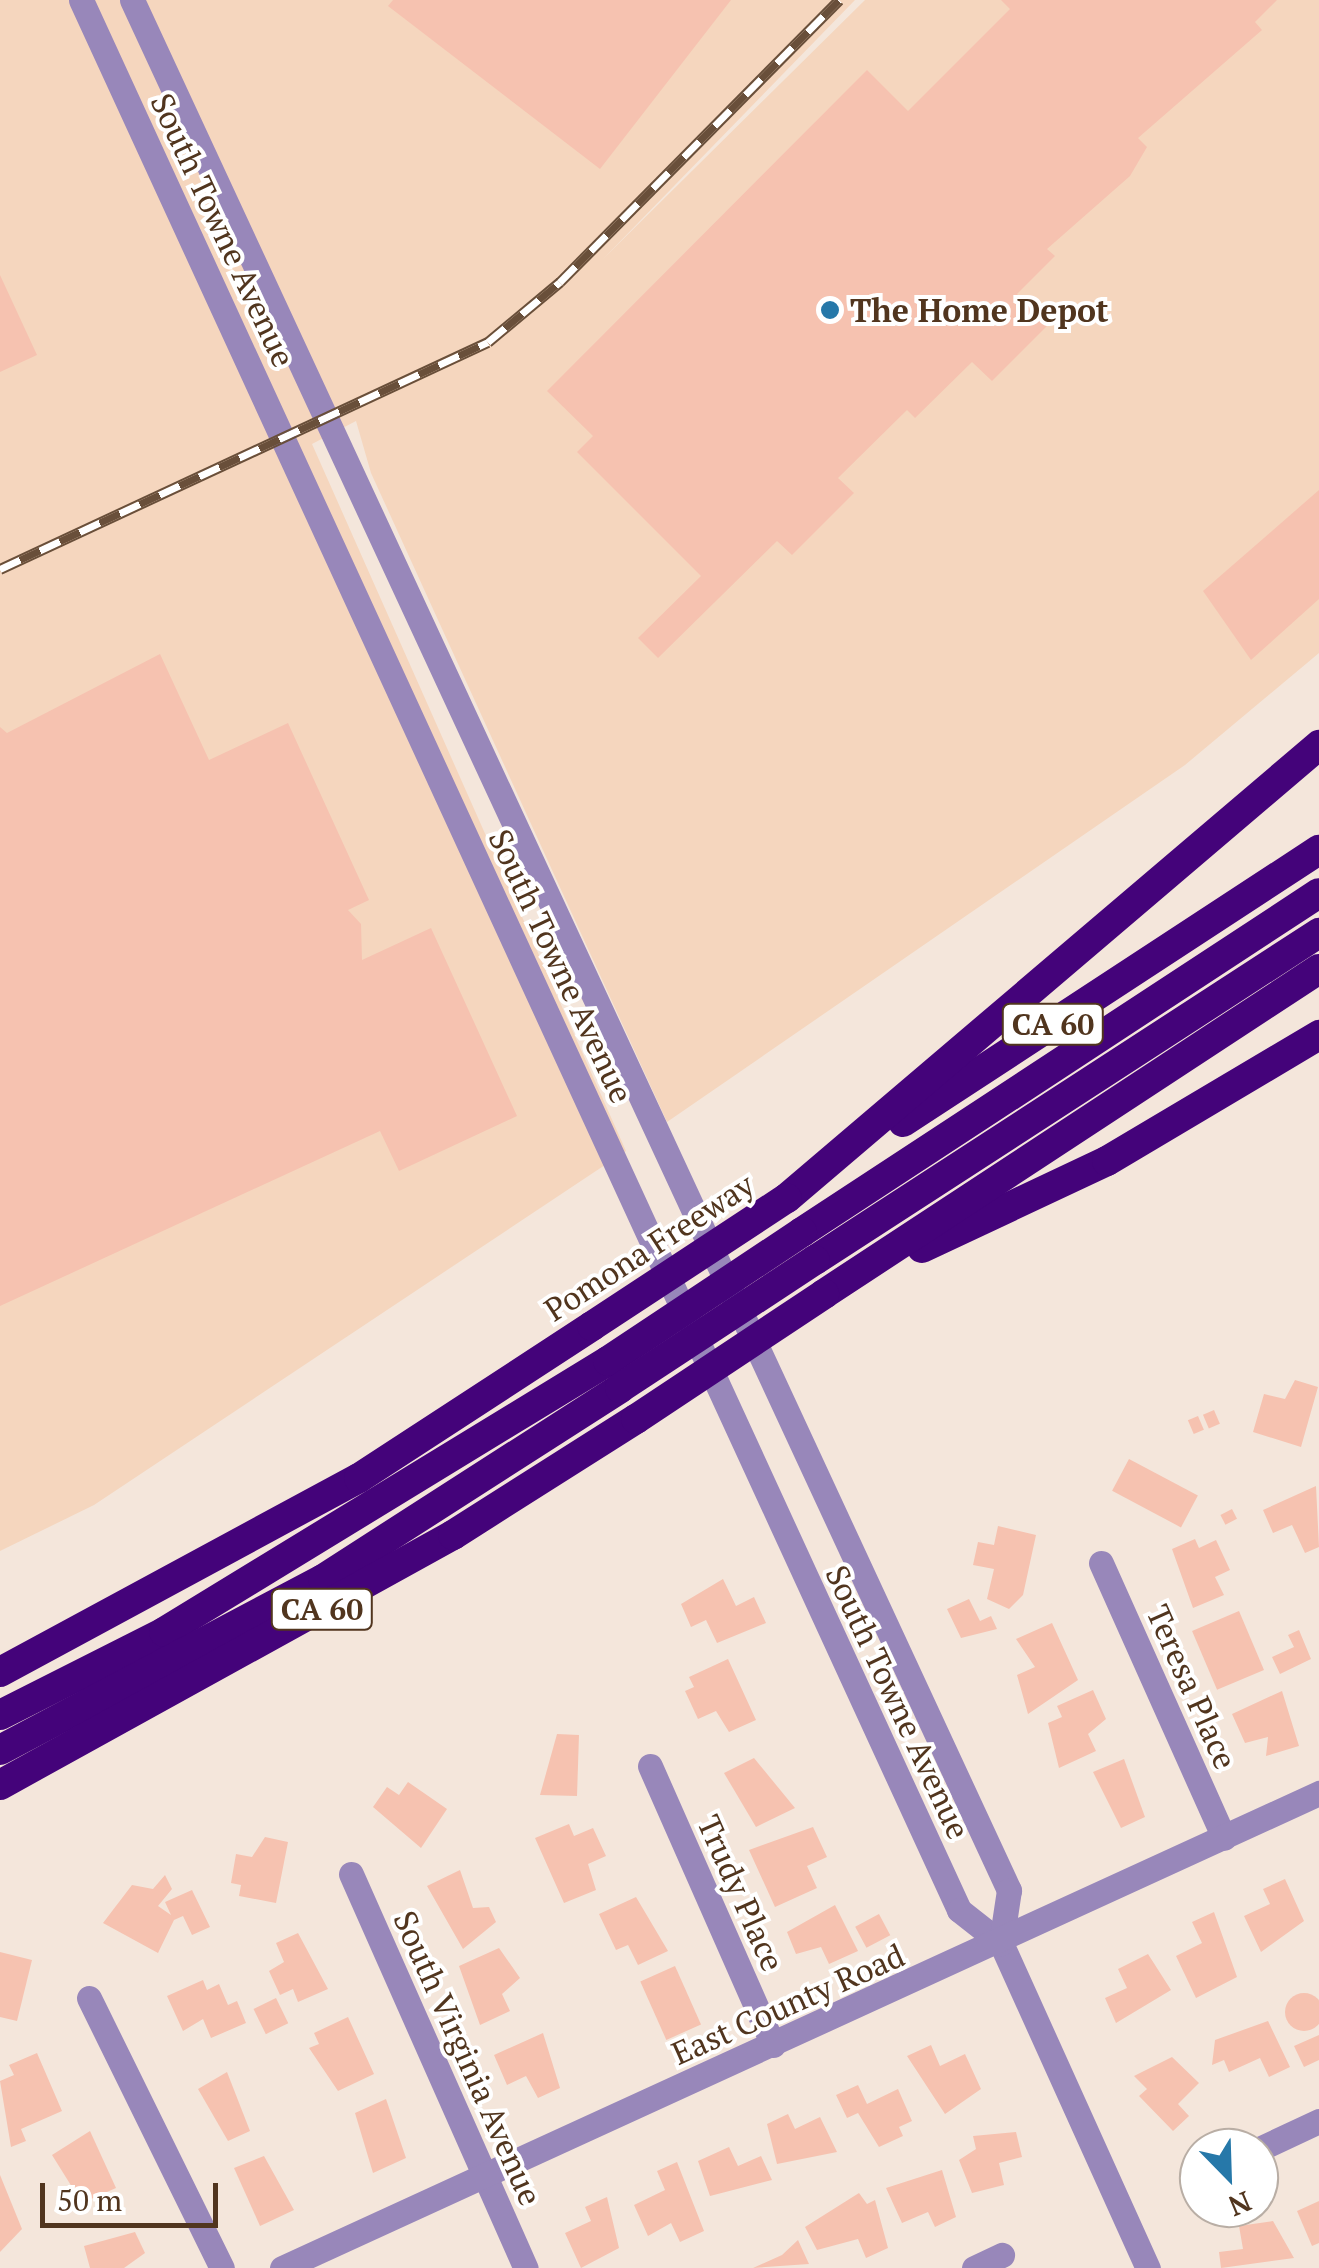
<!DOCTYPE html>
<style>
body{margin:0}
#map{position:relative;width:1319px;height:2268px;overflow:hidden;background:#f4e6db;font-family:"PT Serif",serif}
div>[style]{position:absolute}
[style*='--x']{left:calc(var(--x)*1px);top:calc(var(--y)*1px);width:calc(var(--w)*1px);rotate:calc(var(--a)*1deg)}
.built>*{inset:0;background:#f5d6be}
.building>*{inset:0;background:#f6c2b0;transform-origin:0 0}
.round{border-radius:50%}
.minor>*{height:25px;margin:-12.5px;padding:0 12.5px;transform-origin:12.5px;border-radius:12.5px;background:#9887ba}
.highway>*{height:30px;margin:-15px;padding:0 15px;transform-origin:15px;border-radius:15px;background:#44037a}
.rail>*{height:11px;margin-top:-5.5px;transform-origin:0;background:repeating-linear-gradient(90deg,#fff 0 22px,#694f3a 0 44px);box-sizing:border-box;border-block:2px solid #694f3a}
.highway-bridge>*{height:30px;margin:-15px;padding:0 15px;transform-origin:15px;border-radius:15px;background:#44037a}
.dots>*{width:28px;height:28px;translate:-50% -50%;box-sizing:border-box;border:5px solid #fff;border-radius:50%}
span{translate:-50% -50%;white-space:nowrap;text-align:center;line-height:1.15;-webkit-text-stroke:8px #fff;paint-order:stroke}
.shield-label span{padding:2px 8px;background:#fff;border:2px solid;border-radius:8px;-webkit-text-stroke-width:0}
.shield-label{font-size:30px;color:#51351e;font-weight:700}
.street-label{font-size:32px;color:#51351e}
.poi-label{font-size:32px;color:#51351e;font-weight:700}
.left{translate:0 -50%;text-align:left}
.north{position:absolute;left:1179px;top:2128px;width:100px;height:100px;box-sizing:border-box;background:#fff;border:2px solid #b9aea5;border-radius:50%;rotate:157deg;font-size:28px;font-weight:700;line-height:40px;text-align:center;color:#51351e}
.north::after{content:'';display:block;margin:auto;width:35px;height:45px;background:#2678a9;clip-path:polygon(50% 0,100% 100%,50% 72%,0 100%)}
.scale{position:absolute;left:40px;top:2183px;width:178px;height:45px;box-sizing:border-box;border:5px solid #51351e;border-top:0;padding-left:12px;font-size:30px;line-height:35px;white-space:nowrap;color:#51351e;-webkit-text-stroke:8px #fff;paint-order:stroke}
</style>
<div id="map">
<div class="built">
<div style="clip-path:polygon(0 0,855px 0,603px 259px,865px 0,1319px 0,1319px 653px,1185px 765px,667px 1122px,371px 473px,356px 421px,312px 444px,626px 1151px,94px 1505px,0 1551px)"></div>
</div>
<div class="building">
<div style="clip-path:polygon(393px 0,731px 0,600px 169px,388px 6px)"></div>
<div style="clip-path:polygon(1001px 0,1277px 0,1255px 22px,1262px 30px,1138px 138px,1147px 147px,1130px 176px,1047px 249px,1055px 256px,1017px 294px,1048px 325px,992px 381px,972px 362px,915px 418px,907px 410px,838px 478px,854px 493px,792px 555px,777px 541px,658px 658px,638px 638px,701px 576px,577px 452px,593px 436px,547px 391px,867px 70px,908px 111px,1010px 9px)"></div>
<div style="clip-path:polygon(0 275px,37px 355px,0 372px)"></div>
<div style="clip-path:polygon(1319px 490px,1319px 599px,1251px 660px,1203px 591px)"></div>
<div style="clip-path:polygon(160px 654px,209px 760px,288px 723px,369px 900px,348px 910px,361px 924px,362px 960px,431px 928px,517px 1116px,399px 1171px,380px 1131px,0 1306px,0 727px,7px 733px)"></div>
<div style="clip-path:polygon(1295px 1380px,1318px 1387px,1301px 1447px,1253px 1432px,1264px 1394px,1285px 1399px)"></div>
<div style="left:1214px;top:1410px;width:15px;height:12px;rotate:67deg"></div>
<div style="left:1198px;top:1416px;width:15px;height:11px;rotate:67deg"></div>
<div style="left:1129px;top:1459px;width:78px;height:36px;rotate:28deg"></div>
<div style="clip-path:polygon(1316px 1486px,1319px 1547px,1305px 1553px,1292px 1525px,1273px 1533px,1263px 1510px)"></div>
<div style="left:1232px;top:1509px;width:11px;height:13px;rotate:63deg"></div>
<div style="clip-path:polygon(998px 1526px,1036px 1535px,1023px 1595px,1009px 1609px,987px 1599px,994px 1569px,973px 1565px,978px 1542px,994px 1545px)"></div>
<div style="clip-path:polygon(1195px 1539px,1199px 1548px,1216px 1540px,1230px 1570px,1215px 1577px,1224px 1595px,1193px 1608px,1172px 1549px)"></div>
<div style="clip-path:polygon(723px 1579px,736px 1606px,754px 1597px,766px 1623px,717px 1643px,706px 1620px,691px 1627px,681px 1604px)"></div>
<div style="clip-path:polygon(969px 1599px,980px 1621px,991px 1616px,997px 1629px,961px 1638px,947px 1609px)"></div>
<div style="left:1239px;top:1611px;width:64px;height:51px;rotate:67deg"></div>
<div style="clip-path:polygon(1052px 1623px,1078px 1680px,1028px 1714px,1017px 1675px,1035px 1667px,1016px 1639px)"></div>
<div style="clip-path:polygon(1299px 1630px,1311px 1659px,1280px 1674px,1272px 1657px,1294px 1647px,1288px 1635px)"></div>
<div style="clip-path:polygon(728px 1659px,756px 1720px,729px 1732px,716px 1711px,698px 1719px,685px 1691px,694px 1687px,689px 1677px)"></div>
<div style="clip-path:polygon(1093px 1690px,1106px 1719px,1088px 1734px,1096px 1751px,1059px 1768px,1048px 1723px,1062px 1717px,1057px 1706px)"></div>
<div style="clip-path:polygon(1282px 1691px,1299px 1746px,1266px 1756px,1268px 1737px,1245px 1743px,1232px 1714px)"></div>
<div style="clip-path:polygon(557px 1734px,579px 1735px,577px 1796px,540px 1795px)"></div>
<div style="clip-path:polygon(754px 1758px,795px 1808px,756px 1827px,724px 1773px)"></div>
<div style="clip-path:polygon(1124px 1759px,1145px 1817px,1121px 1828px,1093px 1772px)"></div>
<div style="clip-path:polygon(408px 1782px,447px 1809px,421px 1848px,373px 1807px,387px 1787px,399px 1795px)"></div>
<div style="clip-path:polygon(569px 1824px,574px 1836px,593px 1828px,606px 1856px,588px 1864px,596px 1890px,564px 1903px,535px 1838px)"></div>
<div style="clip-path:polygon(813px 1827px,827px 1857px,807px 1866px,817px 1888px,775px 1907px,749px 1850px)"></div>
<div style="clip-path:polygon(265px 1837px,288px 1842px,276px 1903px,239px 1896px,241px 1885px,231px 1883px,236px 1854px,252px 1857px)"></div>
<div style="clip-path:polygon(460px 1870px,473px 1908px,489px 1907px,496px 1922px,463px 1949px,427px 1886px)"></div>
<div style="clip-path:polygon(165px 1875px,172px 1889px,158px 1906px,171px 1915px,165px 1902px,192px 1890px,210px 1927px,192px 1935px,183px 1916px,174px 1920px,158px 1953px,103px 1923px,132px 1885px,153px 1889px)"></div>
<div style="clip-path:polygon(1285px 1879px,1304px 1921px,1261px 1952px,1244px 1916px,1270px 1904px,1263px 1889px)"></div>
<div style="clip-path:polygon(636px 1897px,668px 1951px,638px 1965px,628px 1945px,616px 1950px,599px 1914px)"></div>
<div style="clip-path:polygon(835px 1905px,858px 1951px,829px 1964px,821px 1947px,796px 1954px,787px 1932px)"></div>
<div style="clip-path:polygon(1214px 1912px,1237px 1977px,1196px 1998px,1176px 1956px,1202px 1943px,1192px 1922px)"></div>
<div style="left:879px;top:1914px;width:24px;height:27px;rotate:62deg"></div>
<div style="clip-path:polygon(298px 1933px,328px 1989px,298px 2002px,293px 1989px,280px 1995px,269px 1971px,284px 1962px,276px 1943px)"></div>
<div style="clip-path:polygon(499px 1948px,520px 1978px,502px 1994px,510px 2011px,480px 2025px,459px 1966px)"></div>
<div style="clip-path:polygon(0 1952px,32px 1960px,17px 2021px,0 2017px)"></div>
<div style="clip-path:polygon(1148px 1954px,1171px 1990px,1116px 2023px,1105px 1998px,1127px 1988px,1118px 1969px)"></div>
<div style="left:675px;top:1966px;width:64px;height:38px;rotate:66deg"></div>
<div style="clip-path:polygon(203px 1980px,207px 1990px,219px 1984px,228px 2005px,237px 2001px,246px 2023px,211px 2038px,203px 2019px,183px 2031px,167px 1996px)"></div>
<div class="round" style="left:1285px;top:1993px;width:38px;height:38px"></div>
<div style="left:276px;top:1998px;width:28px;height:25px;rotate:64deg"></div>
<div style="clip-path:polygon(348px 2017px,374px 2074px,338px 2091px,309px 2048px,319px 2044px,314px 2033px)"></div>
<div style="clip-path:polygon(1268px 2021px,1290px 2067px,1269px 2077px,1260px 2058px,1229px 2072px,1224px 2060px,1212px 2065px,1215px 2040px)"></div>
<div style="clip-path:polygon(543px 2033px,560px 2088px,538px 2098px,526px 2076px,507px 2085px,494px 2055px)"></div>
<div style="clip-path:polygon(1319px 2035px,1319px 2060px,1304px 2067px,1294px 2046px)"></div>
<div style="clip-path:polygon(931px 2045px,940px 2066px,965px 2054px,981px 2089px,945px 2114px,907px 2056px)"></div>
<div style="clip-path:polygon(37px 2053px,62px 2111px,21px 2129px,26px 2141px,11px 2147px,0 2081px,14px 2075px,9px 2065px)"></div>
<div style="clip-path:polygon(1172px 2057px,1199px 2083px,1178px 2104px,1189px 2116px,1173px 2131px,1139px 2096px,1147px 2089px,1134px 2076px)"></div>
<div style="clip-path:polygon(227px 2072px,250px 2131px,228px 2141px,198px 2089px)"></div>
<div style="clip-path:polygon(858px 2085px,867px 2104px,898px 2089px,912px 2121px,899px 2127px,903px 2136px,879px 2147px,858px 2113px,847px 2118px,836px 2095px)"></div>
<div style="clip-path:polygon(386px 2099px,406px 2158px,373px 2173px,355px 2113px)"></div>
<div style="clip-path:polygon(788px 2114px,795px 2129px,820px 2117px,837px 2152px,777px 2164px,767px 2124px)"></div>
<div style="clip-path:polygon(90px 2131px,116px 2188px,82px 2203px,52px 2155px)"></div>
<div style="clip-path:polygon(1016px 2132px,1022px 2157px,999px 2163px,1004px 2185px,972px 2193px,959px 2160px,976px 2149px,973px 2136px)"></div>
<div style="clip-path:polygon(729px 2147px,738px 2166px,761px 2156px,772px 2180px,710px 2196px,698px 2161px)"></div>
<div style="clip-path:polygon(264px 2156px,294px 2210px,260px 2226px,234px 2168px)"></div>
<div style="clip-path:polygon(677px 2162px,704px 2231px,680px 2242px,671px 2223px,648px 2236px,634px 2205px,665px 2190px,657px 2171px)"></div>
<div style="clip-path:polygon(942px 2170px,956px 2217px,935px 2227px,928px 2212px,902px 2223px,886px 2188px)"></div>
<div style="clip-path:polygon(0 2175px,22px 2229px,0 2252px)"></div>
<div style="clip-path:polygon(859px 2193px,867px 2204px,875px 2200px,888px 2248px,866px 2258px,858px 2239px,817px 2250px,805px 2227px)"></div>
<div style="clip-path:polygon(607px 2197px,619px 2248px,581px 2268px,565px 2233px,591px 2221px,585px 2207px)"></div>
<div style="clip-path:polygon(1319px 2201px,1319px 2243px,1312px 2246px,1297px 2211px)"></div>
<div style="clip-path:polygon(1273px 2221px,1294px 2258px,1221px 2268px,1219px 2252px,1243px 2249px,1239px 2226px)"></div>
<div style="clip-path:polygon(135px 2232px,145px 2253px,124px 2268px,90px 2268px,84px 2246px)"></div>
<div style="clip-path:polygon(798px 2240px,809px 2264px,753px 2268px,782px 2255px)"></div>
</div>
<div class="minor">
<div style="--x:81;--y:0;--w:2102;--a:65.31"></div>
<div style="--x:959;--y:1910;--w:53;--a:38.2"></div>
<div style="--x:1001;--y:1943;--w:357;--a:65.7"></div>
<div style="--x:132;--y:0;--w:2084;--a:65.11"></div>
<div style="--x:1009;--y:1890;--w:54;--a:98.6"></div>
<div style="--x:1101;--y:1563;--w:301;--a:65.9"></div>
<div style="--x:650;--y:1766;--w:305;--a:66.2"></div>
<div style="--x:351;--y:1874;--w:431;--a:66.1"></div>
<div style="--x:89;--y:1998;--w:301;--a:63.8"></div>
<div style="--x:1259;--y:2149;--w:66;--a:-25"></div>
<div style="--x:282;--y:2268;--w:1141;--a:-24.61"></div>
<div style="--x:974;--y:2268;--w:31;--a:-25"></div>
</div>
<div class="highway">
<div style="--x:903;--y:1122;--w:497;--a:-33.2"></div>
<div style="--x:787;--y:1198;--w:699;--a:-40.41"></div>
<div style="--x:802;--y:1232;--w:618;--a:-33.25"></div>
<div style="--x:922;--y:1248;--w:204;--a:-25.2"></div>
<div style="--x:1107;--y:1161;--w:247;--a:-30.7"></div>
<div style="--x:815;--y:1260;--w:601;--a:-32.98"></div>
<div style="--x:824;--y:1294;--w:592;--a:-33.29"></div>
<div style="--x:0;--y:1672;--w:408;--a:-28.4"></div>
<div style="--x:359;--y:1478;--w:278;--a:-33.1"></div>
<div style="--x:0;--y:1715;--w:184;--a:-26.8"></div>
<div style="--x:164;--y:1632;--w:520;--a:-31.4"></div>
<div style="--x:0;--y:1750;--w:365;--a:-27.9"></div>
<div style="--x:323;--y:1579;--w:353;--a:-32.7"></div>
<div style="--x:0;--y:1785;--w:517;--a:-28.89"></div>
<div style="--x:453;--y:1535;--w:217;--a:-32.4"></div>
</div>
<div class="rail">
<div style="--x:0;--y:569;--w:538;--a:-24.95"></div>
<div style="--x:488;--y:342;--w:94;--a:-39.8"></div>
<div style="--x:560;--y:282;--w:397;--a:-45.3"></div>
</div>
<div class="highway-bridge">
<div style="--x:592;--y:1326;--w:233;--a:-33.3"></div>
<div style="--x:608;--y:1361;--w:233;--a:-33.6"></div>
<div style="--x:620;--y:1388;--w:233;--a:-33.3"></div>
<div style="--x:636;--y:1419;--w:226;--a:-33.6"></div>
</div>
<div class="dots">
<div style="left:830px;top:310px;background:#2678a9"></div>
</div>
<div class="shield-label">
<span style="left:1053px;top:1024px">CA 60</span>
<span style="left:322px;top:1609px">CA 60</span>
</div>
<div class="street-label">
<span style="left:223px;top:230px;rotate:65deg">South Towne Avenue</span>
<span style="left:561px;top:966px;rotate:65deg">South Towne Avenue</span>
<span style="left:649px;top:1247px;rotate:-33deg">Pomona Freeway</span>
<span style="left:1192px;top:1687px;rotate:66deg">Teresa Place</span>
<span style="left:898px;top:1702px;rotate:65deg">South Towne Avenue</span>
<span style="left:741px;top:1893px;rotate:66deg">Trudy Place</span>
<span style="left:788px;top:2004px;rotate:-24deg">East County Road</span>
<span style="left:468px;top:2058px;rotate:66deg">South Virginia Avenue</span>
</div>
<div class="poi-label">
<span class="left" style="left:850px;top:310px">The Home Depot</span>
</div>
<div class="north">N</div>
<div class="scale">50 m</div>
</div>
